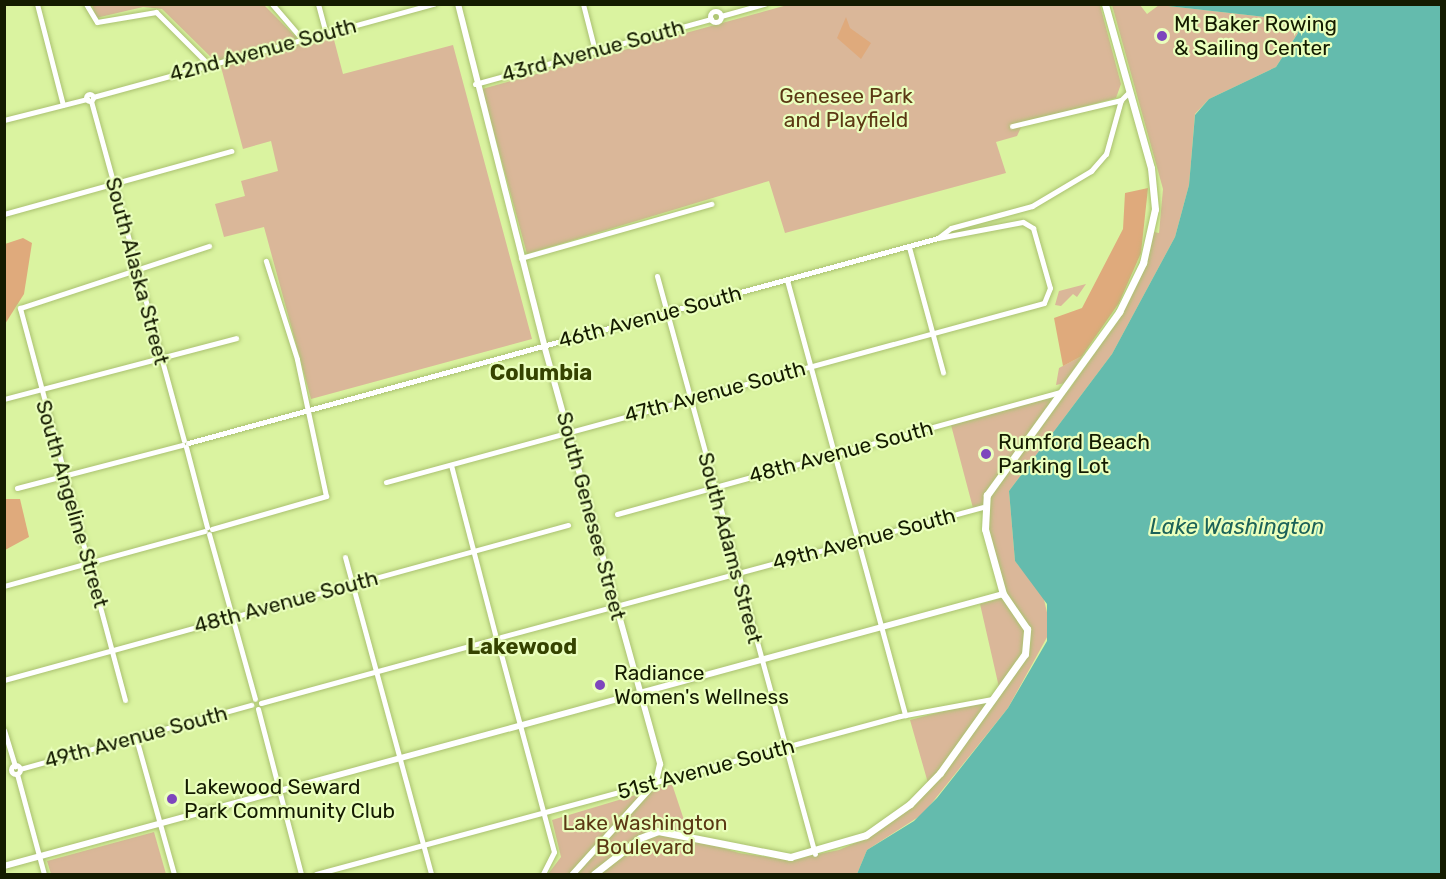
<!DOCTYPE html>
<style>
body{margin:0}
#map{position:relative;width:1446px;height:879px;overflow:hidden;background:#daf3a0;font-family:Rubik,sans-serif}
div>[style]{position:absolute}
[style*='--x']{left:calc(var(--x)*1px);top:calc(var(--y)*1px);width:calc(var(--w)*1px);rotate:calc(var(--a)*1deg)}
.green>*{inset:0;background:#dab799}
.forest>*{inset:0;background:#dfaa7c}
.water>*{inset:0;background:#64bbad}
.roads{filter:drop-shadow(0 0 2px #aac170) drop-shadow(0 0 2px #aac170)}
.minor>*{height:5px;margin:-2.5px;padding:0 2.5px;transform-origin:2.5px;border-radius:2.5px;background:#fff}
.minor>.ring{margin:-2.5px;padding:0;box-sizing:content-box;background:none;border:5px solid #fff;border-radius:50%}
.tertiary>*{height:6px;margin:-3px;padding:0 3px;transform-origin:3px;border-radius:3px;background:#fff}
.secondary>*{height:7px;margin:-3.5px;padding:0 3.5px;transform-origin:3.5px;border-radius:3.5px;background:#fff}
.dots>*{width:16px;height:16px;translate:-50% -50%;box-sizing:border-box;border:3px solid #eaffbd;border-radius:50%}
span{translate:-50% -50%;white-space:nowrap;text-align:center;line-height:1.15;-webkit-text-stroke:4.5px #eaffbd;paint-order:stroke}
.poi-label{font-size:21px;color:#141b00}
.left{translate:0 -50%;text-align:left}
.street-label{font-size:21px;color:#141b00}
.park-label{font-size:21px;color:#5b3814}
.neighbourhood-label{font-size:22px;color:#354300;font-weight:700}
.water-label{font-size:22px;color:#1b6259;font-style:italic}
.frame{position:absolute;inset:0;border:6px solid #141b00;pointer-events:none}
</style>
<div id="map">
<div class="green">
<div style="clip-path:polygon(791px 4px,1100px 5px,1121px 84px,1116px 98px,1023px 123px,1017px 136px,996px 142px,1006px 173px,785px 233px,769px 181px,527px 254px,482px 89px)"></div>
<div style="clip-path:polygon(92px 5px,264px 5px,303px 44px,333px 36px,343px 74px,453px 45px,532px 339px,311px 399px,264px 227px,224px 237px,215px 204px,245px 196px,241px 181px,278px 171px,271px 141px,243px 149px,221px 67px,162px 9px,143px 7px,96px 18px)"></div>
<div style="clip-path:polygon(1112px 5px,1140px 5px,1147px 14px,1159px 5px,1291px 20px,1298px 33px,1276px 67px,1209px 99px,1195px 114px,1189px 185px,1175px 237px,1112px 354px,1009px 491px,1015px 561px,1043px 595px,1051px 630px,1008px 708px,923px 814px,867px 850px,857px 874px,548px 874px,561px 857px,552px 820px,672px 784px,690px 838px,739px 853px,788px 860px,839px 850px,869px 837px,930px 790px,910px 720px,1001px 696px,980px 604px,1008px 596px,990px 538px,988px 505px,973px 508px,951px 425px,1069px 390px,1128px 302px,1154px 232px,1159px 233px,1163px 189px)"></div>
<div style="clip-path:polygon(1086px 284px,1077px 297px,1073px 294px,1061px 306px,1055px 305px,1059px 291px)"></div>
<div style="clip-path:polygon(1093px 340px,1065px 383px,1056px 385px,1059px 368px,1082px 356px)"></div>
<div style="clip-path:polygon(154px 832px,166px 874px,51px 874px,47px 861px)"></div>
</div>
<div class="forest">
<div style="clip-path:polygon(846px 17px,850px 28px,871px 43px,861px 59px,837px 38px)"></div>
<div style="clip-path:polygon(1148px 188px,1141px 253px,1119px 303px,1082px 356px,1063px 366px,1054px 318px,1082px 308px,1123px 229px,1125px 193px)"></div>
<div style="clip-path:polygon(23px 238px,32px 243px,24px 294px,5px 324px,5px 244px)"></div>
<div style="clip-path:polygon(5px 499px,20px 499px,29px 537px,5px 550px)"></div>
</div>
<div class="water">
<div style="clip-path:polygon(1159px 5px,1441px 5px,1441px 874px,857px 874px,867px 850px,914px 821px,937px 798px,1008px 708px,1047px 641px,1047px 604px,1015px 561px,1009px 491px,1112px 354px,1175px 237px,1189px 185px,1195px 115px,1209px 99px,1276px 67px,1298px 33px,1291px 20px)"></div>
</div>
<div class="roads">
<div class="minor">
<div style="--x:37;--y:4;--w:104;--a:75.6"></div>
<div style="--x:86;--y:4;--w:21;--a:59"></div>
<div style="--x:97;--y:22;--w:60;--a:-9.6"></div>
<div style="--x:156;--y:12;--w:75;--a:45"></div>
<div style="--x:272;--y:4;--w:48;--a:49.3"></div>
<div style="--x:318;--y:4;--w:30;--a:75"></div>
<div style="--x:583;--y:4;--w:49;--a:75.7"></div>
<div class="ring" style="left:710.5px;top:11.5px;width:6px;height:6px"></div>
<div style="--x:721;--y:16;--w:45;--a:-15.6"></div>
<div style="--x:475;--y:84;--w:245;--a:-15.4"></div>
<div class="ring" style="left:86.5px;top:94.5px;width:2px;height:2px"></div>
<div style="--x:93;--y:97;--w:353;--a:-15.3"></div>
<div style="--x:91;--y:101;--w:352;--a:74.7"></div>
<div style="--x:4;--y:120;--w:86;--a:-14.2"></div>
<div style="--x:1012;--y:126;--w:112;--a:-13.4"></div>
<div style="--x:4;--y:214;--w:236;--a:-15.5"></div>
<div style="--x:938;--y:238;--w:16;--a:-38"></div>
<div style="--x:951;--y:228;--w:84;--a:-15.2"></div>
<div style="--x:1032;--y:206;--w:69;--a:-30.7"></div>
<div style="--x:1091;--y:171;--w:23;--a:-49"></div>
<div style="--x:1106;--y:154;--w:56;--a:-74.5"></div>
<div style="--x:1121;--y:100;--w:11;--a:-45"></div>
<div style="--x:909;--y:247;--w:130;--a:74.8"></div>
<div style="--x:521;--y:258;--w:198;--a:-15.9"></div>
<div style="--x:657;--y:276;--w:599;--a:74.71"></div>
<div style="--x:787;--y:280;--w:451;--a:74.8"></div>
<div style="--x:4;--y:399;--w:240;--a:-14.7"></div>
<div style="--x:188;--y:443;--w:778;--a:-15.29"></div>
<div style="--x:938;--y:238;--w:86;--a:-10.7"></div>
<div style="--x:1023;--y:222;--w:12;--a:31"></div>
<div style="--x:1033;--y:228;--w:62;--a:74.2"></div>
<div style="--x:1050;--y:288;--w:16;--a:112"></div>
<div style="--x:1044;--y:303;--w:682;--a:164.78"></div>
<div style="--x:186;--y:447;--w:83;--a:75.3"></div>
<div style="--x:451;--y:465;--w:175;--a:75.4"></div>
<div style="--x:17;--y:488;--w:171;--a:-14.6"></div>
<div style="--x:617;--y:514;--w:460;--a:-15.4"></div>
<div style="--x:212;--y:529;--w:119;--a:-16.1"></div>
<div style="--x:326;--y:496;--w:140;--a:-102"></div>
<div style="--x:297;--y:359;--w:103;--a:-107.6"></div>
<div style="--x:209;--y:534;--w:171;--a:74.4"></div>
<div style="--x:345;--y:557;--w:328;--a:74.8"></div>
<div style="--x:4;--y:586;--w:208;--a:-15.3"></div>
<div style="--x:501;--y:637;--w:499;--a:-15.1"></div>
<div style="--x:498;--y:643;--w:216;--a:75"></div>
<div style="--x:554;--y:852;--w:25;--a:117"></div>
<div style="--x:4;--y:680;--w:585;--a:-15.37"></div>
<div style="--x:125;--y:700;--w:406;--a:-105"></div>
<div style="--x:20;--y:308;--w:199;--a:-18.2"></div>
<div style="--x:261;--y:703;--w:239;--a:-15.3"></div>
<div style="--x:258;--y:709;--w:171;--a:75.4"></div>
<div style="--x:4;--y:730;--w:38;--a:73"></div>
<div style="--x:136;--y:738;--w:141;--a:74.4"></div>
<div class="ring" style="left:11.5px;top:765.5px;width:4px;height:4px"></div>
<div style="--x:20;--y:769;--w:240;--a:-15.5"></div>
<div style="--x:17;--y:774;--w:104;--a:74.9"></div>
<div style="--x:316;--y:874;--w:605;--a:-15.14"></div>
<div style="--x:900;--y:716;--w:94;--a:-10.5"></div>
</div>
<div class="tertiary">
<div style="--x:458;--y:4;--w:352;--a:75.8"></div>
<div style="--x:544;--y:345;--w:435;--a:74.5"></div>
<div style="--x:660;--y:764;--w:18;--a:103"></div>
<div style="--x:656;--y:782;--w:124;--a:132.1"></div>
<div style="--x:4;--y:866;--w:1035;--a:-15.23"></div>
</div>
<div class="secondary">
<div style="--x:594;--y:874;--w:58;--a:-38"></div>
<div style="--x:640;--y:838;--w:19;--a:-21"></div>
<div style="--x:658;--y:831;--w:135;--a:11.1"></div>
<div style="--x:790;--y:857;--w:79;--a:-16.1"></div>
<div style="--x:866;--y:835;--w:54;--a:-35.2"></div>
<div style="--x:910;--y:804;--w:43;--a:-45.9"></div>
<div style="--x:940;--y:773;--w:146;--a:-54.5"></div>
<div style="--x:1025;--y:654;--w:25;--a:-85"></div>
<div style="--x:1027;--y:629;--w:42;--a:-124.4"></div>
<div style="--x:1003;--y:594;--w:67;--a:-105.5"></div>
<div style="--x:985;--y:529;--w:34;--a:-87"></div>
<div style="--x:987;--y:495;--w:226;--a:-54.2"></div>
<div style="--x:1119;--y:312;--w:55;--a:-63.9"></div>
<div style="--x:1143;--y:263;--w:55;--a:-77.5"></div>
<div style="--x:1155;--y:209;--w:41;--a:-95.6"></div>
<div style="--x:1151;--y:168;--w:170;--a:-105.7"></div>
</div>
</div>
<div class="dots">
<div style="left:1162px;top:36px;background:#7e46bd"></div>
<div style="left:986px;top:454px;background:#7e46bd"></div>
<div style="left:600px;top:685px;background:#7e46bd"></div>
<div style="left:172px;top:799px;background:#7e46bd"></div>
</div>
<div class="poi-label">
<span class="left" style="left:1174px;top:36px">Mt Baker Rowing<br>&amp; Sailing Center</span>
<span class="left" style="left:998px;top:454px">Rumford Beach<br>Parking Lot</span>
<span class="left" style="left:614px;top:685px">Radiance<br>Women's Wellness</span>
<span class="left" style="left:184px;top:799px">Lakewood Seward<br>Park Community Club</span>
</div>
<div class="street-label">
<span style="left:263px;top:50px;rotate:-15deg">42nd Avenue South</span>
<span style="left:593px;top:51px;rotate:-15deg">43rd Avenue South</span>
<span style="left:137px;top:271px;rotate:75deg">South Alaska Street</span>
<span style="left:650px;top:317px;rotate:-15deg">46th Avenue South</span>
<span style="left:715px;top:392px;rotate:-15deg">47th Avenue South</span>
<span style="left:841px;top:452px;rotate:-15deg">48th Avenue South</span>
<span style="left:72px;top:504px;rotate:74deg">South Angeline Street</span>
<span style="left:591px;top:516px;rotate:75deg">South Genesee Street</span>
<span style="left:864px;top:539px;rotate:-15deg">49th Avenue South</span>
<span style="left:730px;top:548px;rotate:75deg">South Adams Street</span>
<span style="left:286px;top:602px;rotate:-15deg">48th Avenue South</span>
<span style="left:136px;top:737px;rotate:-15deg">49th Avenue South</span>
<span style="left:706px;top:769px;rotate:-15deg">51st Avenue South</span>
</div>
<div class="park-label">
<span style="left:846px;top:108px">Genesee Park<br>and Playfield</span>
<span style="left:645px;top:835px">Lake Washington<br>Boulevard</span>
</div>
<div class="neighbourhood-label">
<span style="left:541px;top:373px">Columbia</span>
<span style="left:522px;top:647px">Lakewood</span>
</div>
<div class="water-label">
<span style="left:1237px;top:527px">Lake Washington</span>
</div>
<div class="frame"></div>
</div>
